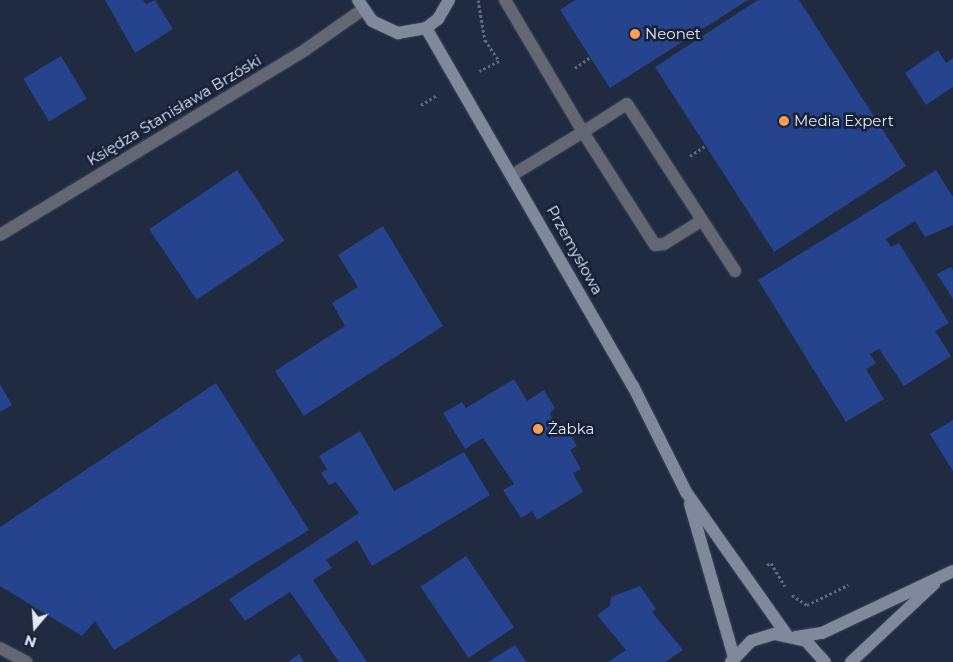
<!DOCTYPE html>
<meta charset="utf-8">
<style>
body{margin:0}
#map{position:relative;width:953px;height:662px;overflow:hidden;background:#202a40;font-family:Montserrat,sans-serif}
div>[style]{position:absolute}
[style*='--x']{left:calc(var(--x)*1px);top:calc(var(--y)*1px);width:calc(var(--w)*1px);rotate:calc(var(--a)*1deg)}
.building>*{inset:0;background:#25448d;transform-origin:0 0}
.path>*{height:3px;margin-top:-1.5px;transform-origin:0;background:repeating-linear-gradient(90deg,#60697d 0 2.5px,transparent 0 5px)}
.roads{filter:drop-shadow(0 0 1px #3b455a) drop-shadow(0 0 1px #3b455a)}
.lane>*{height:12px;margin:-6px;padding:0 6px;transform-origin:6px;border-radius:6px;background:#626773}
.street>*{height:12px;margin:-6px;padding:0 6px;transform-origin:6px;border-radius:6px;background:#626773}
.secondary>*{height:12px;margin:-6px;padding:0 6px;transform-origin:6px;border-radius:6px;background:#80899c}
.dots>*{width:14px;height:14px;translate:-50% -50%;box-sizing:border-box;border:2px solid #162036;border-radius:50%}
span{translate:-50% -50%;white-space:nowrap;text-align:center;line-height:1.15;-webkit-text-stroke:5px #162036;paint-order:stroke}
.poi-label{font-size:15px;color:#e2eaf9}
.left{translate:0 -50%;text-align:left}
.street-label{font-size:15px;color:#e2eaf9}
.north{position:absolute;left:10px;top:602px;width:50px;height:50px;-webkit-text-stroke:4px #162036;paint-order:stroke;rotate:198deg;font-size:14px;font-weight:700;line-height:20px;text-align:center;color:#e2eaf9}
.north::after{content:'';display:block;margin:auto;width:18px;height:22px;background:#e2eaf9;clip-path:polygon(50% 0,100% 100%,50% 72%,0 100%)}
</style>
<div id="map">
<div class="building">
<div style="clip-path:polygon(105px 0,143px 0,146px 4px,155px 0,173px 29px,135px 53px)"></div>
<div style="clip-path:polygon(575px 0,748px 0,610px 88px,560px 10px)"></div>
<div style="clip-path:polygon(758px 0,799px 0,906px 166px,774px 252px,655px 67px)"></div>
<div style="clip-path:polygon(938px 50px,946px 63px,953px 58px,953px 87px,926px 105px,905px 73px)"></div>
<div style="left:61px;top:56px;width:50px;height:44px;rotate:59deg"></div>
<div style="left:237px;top:170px;width:85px;height:106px;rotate:56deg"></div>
<div style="clip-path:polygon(936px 170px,953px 197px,953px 225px,925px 237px,915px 221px,886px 239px,891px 247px,899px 243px,949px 323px,935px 331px,951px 356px,904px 386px,879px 349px,870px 354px,876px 363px,866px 369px,884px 399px,846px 422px,758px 280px)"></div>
<div style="clip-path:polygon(383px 226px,443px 326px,304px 416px,275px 371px,345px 326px,332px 303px,358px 287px,338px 255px)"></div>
<div style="clip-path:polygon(951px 267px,953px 270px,953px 299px,937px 274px)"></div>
<div style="clip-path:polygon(514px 379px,527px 401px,544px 390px,555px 408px,550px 414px,558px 429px,565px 426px,577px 446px,570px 450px,581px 469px,573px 473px,583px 492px,537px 520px,532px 511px,521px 518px,503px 490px,514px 484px,483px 438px,465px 449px,443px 413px,462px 402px,466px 408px)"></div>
<div style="clip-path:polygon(216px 383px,309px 530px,114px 650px,95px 621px,82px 636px,0 586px,0 527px)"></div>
<div style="clip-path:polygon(0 384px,12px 405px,0 412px)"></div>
<div style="clip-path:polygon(953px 420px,953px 471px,930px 434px)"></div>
<div style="clip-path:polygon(360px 431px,394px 491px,464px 452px,490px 495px,372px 566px,357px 540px,326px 560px,332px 568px,313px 580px,367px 662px,339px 662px,290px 592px,245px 621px,229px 599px,359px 513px,336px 482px,329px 485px,321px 473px,327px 469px,319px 456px)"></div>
<div style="left:466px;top:556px;width:86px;height:55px;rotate:56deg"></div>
<div style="clip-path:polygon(640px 586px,656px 609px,652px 612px,683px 650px,665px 662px,608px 662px,626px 650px,597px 615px,610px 606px,611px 597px)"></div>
<div style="clip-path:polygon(515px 645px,526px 662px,488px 662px)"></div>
<div style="clip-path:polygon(299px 654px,304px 662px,288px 662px)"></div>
</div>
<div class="path">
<div style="--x:478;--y:0;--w:41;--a:80.1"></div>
<div style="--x:485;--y:40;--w:25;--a:56"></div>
<div style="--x:499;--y:61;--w:22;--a:153"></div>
<div style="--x:575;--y:68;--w:19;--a:-35"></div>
<div style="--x:421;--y:105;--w:19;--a:-32"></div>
<div style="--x:690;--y:156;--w:18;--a:-34"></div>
<div style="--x:767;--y:565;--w:4;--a:-27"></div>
<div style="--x:771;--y:563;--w:27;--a:59"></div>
<div style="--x:792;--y:595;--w:18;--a:34"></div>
<div style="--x:807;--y:605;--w:46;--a:-26"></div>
</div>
<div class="roads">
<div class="lane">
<div style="--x:505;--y:0;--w:153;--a:59.4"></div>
<div style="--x:583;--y:132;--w:81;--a:148.7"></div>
<div style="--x:701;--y:221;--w:44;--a:148.1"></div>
<div style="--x:664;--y:244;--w:9;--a:174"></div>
<div style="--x:655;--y:245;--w:134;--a:-122.5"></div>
<div style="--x:583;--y:132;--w:52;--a:-32.5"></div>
<div style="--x:627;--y:104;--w:199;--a:57.1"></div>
</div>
<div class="street">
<div style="--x:0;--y:235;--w:357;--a:-31.2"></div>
<div style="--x:305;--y:50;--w:70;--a:-35.1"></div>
<div style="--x:0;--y:648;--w:30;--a:28"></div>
</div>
<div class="secondary">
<div style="--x:358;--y:0;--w:25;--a:56"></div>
<div style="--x:372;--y:21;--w:29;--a:25"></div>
<div style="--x:398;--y:33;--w:28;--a:-10"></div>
<div style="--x:426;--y:28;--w:15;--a:-37"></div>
<div style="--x:438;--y:19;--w:22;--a:-60"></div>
<div style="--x:426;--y:28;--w:414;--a:60"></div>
<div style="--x:633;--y:386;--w:119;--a:63.4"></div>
<div style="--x:686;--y:492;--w:174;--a:54.8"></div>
<div style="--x:690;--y:504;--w:159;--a:74"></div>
<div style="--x:796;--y:637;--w:26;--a:-9"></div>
<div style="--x:822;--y:633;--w:145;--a:-25.3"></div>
<div style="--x:731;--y:662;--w:29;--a:-46"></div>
<div style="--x:751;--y:641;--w:24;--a:-17"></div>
<div style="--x:774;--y:634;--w:33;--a:12"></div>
<div style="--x:806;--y:641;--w:28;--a:48"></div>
<div style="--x:851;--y:662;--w:114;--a:-43.2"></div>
</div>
</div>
<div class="dots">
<div style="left:635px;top:34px;background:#fe9c57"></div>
<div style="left:784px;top:121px;background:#fe9c57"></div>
<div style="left:538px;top:429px;background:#fe9c57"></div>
</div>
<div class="poi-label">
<span class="left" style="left:645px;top:34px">Neonet</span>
<span class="left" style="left:794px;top:121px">Media Expert</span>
<span class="left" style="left:548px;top:429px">Żabka</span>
</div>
<div class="street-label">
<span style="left:174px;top:110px;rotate:-31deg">Księdza Stanisława Brzóski</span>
<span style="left:575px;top:250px;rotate:61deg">Przemysłowa</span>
</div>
<div class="north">N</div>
</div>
